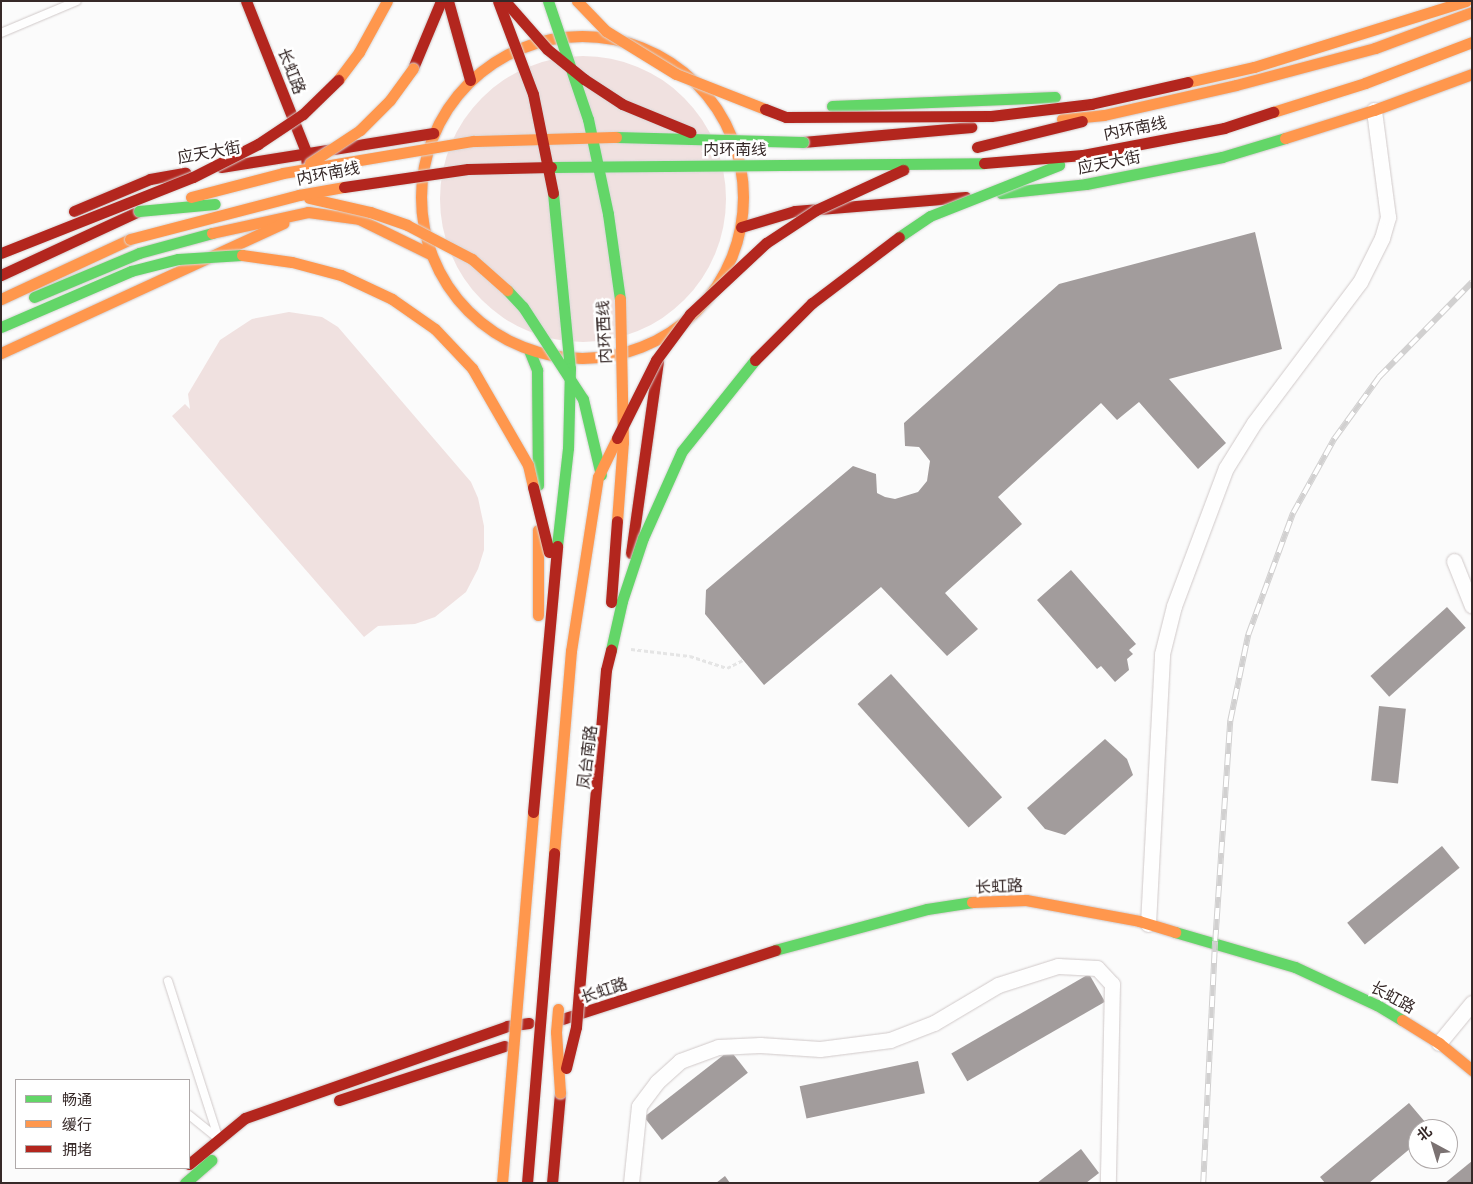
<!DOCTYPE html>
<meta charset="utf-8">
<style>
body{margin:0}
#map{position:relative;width:1473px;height:1184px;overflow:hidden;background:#fbfbfb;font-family:"Exo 2","Noto Sans SC",sans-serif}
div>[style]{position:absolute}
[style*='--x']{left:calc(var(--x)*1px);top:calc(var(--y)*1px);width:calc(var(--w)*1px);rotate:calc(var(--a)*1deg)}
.green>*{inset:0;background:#f0e1e0}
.round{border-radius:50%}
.building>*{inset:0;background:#a29c9c;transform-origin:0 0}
.path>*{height:2.5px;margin-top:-1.25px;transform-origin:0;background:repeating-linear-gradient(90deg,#e5e5e5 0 4px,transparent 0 6.5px)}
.roads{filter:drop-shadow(0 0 1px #d0c9c9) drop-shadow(0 0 1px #d0c9c9)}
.lane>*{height:8px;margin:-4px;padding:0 4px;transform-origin:4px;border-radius:4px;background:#fefefe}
.street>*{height:15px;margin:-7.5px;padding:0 7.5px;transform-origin:7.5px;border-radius:7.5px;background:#fefefe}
.fast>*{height:11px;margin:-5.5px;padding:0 5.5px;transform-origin:5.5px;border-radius:5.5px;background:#63d668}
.slow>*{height:11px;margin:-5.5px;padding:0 5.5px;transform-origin:5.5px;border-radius:5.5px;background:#ff974d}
.slow>.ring{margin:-5.5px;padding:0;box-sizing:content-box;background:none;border:11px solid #ff974d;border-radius:50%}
.jam>*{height:11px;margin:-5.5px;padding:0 5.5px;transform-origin:5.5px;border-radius:5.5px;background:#b3261e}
.rail>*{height:5.5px;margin-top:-2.75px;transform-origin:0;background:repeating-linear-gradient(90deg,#fff 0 11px,#d1d0d0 0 22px);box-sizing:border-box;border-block:1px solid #d1d0d0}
.bridges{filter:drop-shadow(0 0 1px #d9d7d7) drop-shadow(0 0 1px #d9d7d7)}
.fast-bridge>*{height:11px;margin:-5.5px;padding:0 5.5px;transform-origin:5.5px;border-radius:5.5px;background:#63d668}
.slow-bridge>*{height:11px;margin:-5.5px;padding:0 5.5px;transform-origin:5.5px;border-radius:5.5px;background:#ff974d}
.jam-bridge>*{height:11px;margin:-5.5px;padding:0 5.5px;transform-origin:5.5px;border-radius:5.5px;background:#b3261e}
span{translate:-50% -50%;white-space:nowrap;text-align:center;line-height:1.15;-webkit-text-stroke:5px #fff;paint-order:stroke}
.street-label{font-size:16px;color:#362928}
.frame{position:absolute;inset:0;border:2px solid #362928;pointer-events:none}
.legend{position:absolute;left:15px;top:1079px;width:175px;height:90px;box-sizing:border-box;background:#fff;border:1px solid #afa9a9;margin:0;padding:6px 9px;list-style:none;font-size:15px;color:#362928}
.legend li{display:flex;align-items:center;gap:10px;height:25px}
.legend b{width:25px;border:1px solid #afa9a9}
.north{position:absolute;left:1408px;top:1119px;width:50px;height:50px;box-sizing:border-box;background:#fff;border:1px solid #afa9a9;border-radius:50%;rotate:321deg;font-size:14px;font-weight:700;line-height:20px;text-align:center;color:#362928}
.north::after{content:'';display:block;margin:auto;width:18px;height:22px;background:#7b7272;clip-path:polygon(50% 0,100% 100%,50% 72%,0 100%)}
</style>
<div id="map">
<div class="green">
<div class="round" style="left:440px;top:56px;width:286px;height:286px"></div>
<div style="clip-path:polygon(289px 312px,322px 317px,338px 327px,471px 482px,478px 498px,484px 526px,484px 550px,478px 569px,466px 592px,435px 617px,415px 624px,378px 626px,364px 637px,172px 416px,185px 404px,190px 409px,188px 394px,220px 340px,252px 319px)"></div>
</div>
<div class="building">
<div style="clip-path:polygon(1255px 232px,1282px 349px,1169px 379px,1226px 443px,1198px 469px,1139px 402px,1117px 420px,1101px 403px,998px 497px,1022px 524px,945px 593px,978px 629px,947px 656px,881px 587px,764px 685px,705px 614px,706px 590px,853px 466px,876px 474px,877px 493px,885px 497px,895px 499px,918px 492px,927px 481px,930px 461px,919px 447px,905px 446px,904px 423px,1059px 284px)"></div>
<div style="clip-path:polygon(1071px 570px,1136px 644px,1129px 650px,1133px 654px,1127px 659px,1129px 670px,1115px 682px,1101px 666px,1097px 669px,1037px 600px)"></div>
<div style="left:1447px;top:607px;width:28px;height:103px;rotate:48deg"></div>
<div style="left:891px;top:674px;width:166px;height:45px;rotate:48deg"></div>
<div style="left:1379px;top:706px;width:27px;height:75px;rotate:6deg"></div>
<div style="clip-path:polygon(1105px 739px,1127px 759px,1133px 775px,1065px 835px,1045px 829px,1027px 808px)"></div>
<div style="left:1442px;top:846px;width:28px;height:122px;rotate:51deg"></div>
<div style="left:1089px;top:974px;width:32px;height:159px;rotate:60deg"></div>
<div style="left:730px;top:1050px;width:29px;height:109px;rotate:52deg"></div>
<div style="left:918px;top:1061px;width:33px;height:121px;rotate:78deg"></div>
<div style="clip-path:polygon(1409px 1103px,1431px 1129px,1418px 1129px,1418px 1142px,1369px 1183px,1325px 1183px,1320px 1177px)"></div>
<div style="clip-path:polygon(1081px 1149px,1099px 1173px,1086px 1183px,1037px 1183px)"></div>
<div style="clip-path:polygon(1472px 1161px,1472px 1183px,1445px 1183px)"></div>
<div style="clip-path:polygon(725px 1176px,730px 1183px,716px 1183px)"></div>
</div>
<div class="path">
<div style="--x:631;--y:649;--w:59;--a:6.8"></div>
<div style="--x:690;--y:656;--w:39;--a:18"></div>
<div style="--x:727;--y:668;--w:18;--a:-27"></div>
</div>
<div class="roads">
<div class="lane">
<div style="--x:1;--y:33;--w:82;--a:-22.8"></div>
<div style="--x:168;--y:981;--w:164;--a:72.2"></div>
<div style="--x:189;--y:1115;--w:36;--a:39"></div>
</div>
<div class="street">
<div style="--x:1454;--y:561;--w:48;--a:68.2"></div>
<div style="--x:1148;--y:924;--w:270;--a:-87"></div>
<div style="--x:1162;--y:654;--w:49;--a:-76"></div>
<div style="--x:1174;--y:606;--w:147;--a:-69.4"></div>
<div style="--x:1226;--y:468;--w:53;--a:-58.1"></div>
<div style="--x:1254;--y:423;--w:176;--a:-53.1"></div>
<div style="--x:1360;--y:282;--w:49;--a:-63.4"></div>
<div style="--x:1382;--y:238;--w:22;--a:-74"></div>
<div style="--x:1388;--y:217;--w:108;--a:-97.5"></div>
<div style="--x:1439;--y:1043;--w:52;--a:-50.5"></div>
<div style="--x:631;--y:1183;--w:77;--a:-84.1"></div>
<div style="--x:639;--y:1106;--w:30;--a:-53"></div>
<div style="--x:657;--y:1082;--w:31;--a:-42"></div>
<div style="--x:680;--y:1061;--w:40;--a:-20.2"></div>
<div style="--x:718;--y:1047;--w:42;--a:-2.7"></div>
<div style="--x:760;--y:1045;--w:60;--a:3.8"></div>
<div style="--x:820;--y:1049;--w:71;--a:-7.3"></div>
<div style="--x:890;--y:1040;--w:47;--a:-21.1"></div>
<div style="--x:934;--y:1023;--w:74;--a:-30.7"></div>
<div style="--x:998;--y:985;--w:63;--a:-17.6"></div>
<div style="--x:1058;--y:966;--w:39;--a:3"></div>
<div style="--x:1097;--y:968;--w:22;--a:47"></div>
<div style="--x:1112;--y:984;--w:199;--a:91.2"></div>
</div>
<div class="fast">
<div style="--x:832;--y:106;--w:223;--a:-2.3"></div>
<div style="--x:1001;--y:193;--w:85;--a:-6"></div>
<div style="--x:1086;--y:184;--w:139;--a:-11.2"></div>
<div style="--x:1222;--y:157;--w:66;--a:-16.8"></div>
<div style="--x:34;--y:297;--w:114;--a:-22.7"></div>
<div style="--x:139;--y:253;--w:76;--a:-15.3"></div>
<div style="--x:529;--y:350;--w:22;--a:68"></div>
<div style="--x:537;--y:370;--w:115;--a:89.5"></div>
<div style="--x:1175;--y:932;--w:125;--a:16.3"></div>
<div style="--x:1295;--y:967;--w:90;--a:24.9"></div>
<div style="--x:1377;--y:1005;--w:29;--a:31"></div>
<div style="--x:775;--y:950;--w:157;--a:-15.1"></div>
<div style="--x:927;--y:909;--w:46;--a:-8.8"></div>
<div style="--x:185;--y:1183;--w:35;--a:-41"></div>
</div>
<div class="slow">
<div class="ring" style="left:421px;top:36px;width:311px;height:311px"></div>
<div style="--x:1062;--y:119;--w:42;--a:-5.4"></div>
<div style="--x:1104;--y:115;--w:135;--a:-12.8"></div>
<div style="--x:1236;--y:85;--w:144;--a:-14.9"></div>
<div style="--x:1375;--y:48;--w:103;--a:-20.4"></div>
<div style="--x:1285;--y:138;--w:93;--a:-17.5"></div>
<div style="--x:1374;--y:110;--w:104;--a:-20.2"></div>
<div style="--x:212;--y:233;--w:98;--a:-12.3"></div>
<div style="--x:308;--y:212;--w:51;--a:7.8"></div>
<div style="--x:359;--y:219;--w:79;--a:26.2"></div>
<div style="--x:1;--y:299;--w:142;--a:-24.9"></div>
<div style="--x:1;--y:353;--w:311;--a:-24.7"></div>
<div style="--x:538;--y:530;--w:85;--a:90"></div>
<div style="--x:972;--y:902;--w:54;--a:-2.1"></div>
<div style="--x:1026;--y:900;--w:115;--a:10.5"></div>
<div style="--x:1139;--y:921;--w:38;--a:17"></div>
<div style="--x:1402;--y:1020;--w:44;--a:31.9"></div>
<div style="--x:1439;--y:1043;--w:43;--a:39.3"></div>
</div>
<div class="jam">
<div style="--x:246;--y:1;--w:162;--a:68.3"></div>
<div style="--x:306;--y:152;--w:17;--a:87"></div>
<div style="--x:448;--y:1;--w:82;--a:74.4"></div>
<div style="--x:413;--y:68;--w:73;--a:-67.3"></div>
<div style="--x:803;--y:142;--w:169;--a:-5.1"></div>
<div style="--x:977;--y:147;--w:108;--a:-13.9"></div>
<div style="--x:221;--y:167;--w:215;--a:-9.1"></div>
<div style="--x:74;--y:211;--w:82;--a:-22.8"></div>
<div style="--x:150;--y:179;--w:36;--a:-10"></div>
<div style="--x:741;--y:227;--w:56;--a:-16.5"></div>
<div style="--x:795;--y:211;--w:171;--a:-4.7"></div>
<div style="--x:1;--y:275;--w:152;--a:-24.9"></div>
<div style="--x:631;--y:553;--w:193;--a:-82"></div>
<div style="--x:562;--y:1019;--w:224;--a:-17.9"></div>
<div style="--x:339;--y:1100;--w:174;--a:-18.1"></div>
<div style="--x:189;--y:1164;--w:72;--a:-39.4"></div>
<div style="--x:245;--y:1118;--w:278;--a:-19.3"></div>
<div style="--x:507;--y:1026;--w:22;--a:-8"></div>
<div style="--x:552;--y:1183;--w:90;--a:-84.9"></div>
</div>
</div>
<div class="rail">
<div style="--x:1203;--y:1183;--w:242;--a:-87.2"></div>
<div style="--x:1215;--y:941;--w:221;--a:-86.1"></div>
<div style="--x:1230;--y:721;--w:88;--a:-78.2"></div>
<div style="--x:1248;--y:635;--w:130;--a:-69.8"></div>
<div style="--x:1293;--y:513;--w:85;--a:-61"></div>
<div style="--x:1334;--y:439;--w:77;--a:-54"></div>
<div style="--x:1379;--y:377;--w:133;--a:-45.6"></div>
</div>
<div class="bridges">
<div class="fast-bridge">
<div style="--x:548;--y:1;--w:125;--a:71.3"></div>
<div style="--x:588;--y:119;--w:97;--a:78.1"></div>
<div style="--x:608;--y:214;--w:86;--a:82"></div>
<div style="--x:616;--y:137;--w:187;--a:1.5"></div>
<div style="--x:551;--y:167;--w:433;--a:-0.5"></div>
<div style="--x:553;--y:193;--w:176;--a:84.5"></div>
<div style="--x:570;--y:368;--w:80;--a:91.4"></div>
<div style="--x:568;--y:448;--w:99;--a:96.4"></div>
<div style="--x:139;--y:211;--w:76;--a:-5.3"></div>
<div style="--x:899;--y:237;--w:37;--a:-34"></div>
<div style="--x:930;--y:216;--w:139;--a:-21.6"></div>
<div style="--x:507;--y:290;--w:23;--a:47"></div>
<div style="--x:523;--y:307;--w:110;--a:56.9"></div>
<div style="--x:583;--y:399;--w:78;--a:76.7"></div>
<div style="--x:1;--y:327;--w:142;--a:-23.3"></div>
<div style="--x:131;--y:271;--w:49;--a:-14.3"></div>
<div style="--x:178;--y:259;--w:64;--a:-3.6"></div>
<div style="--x:611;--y:650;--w:50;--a:-77.3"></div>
<div style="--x:622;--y:601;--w:66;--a:-71.6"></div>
<div style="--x:643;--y:538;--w:95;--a:-65.9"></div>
<div style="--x:682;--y:451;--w:117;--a:-51.3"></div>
</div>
<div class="slow-bridge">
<div style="--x:577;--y:1;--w:42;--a:46"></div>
<div style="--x:606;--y:31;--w:82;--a:31.6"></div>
<div style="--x:676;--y:74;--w:96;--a:21.5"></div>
<div style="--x:338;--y:80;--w:35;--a:-53"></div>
<div style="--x:359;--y:52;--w:58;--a:-61.2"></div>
<div style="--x:1188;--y:82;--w:68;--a:-12.8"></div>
<div style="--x:1254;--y:67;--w:222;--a:-17.3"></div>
<div style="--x:1273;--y:112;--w:96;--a:-17.5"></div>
<div style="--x:1365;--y:83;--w:115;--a:-21"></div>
<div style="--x:310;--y:163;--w:60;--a:-33.4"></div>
<div style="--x:360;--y:130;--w:42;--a:-45"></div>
<div style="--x:390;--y:100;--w:39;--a:-54"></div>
<div style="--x:191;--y:197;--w:95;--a:-14.6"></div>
<div style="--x:283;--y:173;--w:193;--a:-9.6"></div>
<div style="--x:473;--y:141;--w:143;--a:-1.6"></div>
<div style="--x:309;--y:198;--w:63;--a:12.9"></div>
<div style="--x:370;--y:212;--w:39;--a:19"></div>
<div style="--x:407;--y:225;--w:73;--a:27.6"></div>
<div style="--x:472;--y:259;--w:47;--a:41.5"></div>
<div style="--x:130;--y:239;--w:175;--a:-14.6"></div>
<div style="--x:299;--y:195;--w:46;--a:-10.1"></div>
<div style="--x:242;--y:255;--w:50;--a:8"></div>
<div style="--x:292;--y:262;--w:51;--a:14.9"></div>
<div style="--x:341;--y:275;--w:56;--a:25.2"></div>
<div style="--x:392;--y:299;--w:52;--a:34.9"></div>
<div style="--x:435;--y:329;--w:54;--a:46.5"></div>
<div style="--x:472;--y:368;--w:112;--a:60"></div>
<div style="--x:528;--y:465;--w:23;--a:77"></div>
<div style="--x:617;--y:521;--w:79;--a:-85.7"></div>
<div style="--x:623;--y:442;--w:143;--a:-91.2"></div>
<div style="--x:554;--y:853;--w:203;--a:-85.2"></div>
<div style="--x:571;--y:651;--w:176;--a:-81.2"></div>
<div style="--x:598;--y:477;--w:43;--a:-64"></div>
<div style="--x:558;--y:1009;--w:23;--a:95"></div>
<div style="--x:556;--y:1032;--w:61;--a:86.2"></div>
<div style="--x:502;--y:1183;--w:372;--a:-85.2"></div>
</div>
<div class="jam-bridge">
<div style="--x:498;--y:1;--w:99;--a:69.4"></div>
<div style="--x:533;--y:94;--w:101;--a:78.6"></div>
<div style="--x:505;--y:1;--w:64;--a:48.8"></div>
<div style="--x:547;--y:49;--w:48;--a:39"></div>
<div style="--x:584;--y:79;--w:45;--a:33.3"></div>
<div style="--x:622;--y:104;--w:74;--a:22.4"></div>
<div style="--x:765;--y:109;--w:22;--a:21"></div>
<div style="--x:786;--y:117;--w:205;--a:-0.3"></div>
<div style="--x:991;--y:116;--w:101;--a:-6.8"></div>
<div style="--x:1091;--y:104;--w:99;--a:-12.8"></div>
<div style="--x:984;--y:163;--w:99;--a:-4.6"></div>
<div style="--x:1083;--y:155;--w:144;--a:-10.8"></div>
<div style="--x:1224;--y:128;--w:52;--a:-18.1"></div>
<div style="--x:344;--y:187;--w:125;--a:-8.3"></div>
<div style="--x:468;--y:169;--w:83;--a:-1.4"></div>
<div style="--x:1;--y:253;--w:206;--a:-21.6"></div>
<div style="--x:193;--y:177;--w:73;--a:-26.9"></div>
<div style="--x:258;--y:144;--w:54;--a:-33.7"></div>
<div style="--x:303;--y:114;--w:49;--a:-44.2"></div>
<div style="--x:755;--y:360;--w:81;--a:-45"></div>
<div style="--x:812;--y:303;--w:109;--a:-37.2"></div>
<div style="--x:617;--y:438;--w:87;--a:-63.4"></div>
<div style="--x:656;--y:360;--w:57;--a:-53.5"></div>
<div style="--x:690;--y:314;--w:104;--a:-43.1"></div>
<div style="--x:766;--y:243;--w:60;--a:-33.4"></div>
<div style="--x:816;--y:210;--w:96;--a:-24.7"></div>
<div style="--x:533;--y:487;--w:67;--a:76.2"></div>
<div style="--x:611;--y:602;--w:81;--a:-85.8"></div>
<div style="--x:533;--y:812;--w:267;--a:-84.8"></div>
<div style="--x:566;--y:1068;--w:42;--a:-76.3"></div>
<div style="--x:576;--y:1027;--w:358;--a:-85.2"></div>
<div style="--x:606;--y:670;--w:21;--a:-76"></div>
<div style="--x:527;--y:1183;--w:331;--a:-85.3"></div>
</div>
</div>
<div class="street-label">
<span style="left:292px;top:71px;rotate:69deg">长虹路</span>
<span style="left:1135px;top:128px;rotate:-11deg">内环南线</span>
<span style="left:735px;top:149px">内环南线</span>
<span style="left:209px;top:152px;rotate:-10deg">应天大街</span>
<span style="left:1109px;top:162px;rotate:-11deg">应天大街</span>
<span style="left:328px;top:173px;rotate:-11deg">内环南线</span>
<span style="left:604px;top:332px;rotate:-93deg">内环西线</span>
<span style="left:587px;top:757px;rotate:-83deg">凤台南路</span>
<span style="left:999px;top:886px;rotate:-2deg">长虹路</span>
<span style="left:604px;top:990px;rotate:-18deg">长虹路</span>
<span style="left:1393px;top:997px;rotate:29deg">长虹路</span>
</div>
<div class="frame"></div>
<ul class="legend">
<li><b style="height:6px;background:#63d668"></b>畅通</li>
<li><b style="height:6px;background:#ff974d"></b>缓行</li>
<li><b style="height:6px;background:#b3261e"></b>拥堵</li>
</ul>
<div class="north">北</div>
</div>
